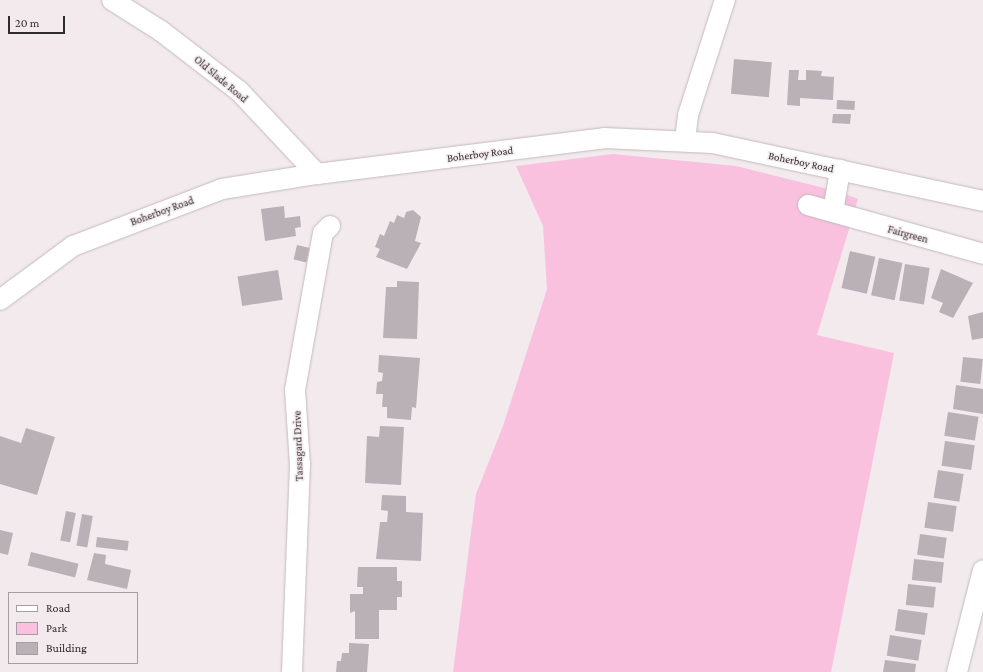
<!DOCTYPE html>
<style>
body{margin:0}
#map{position:relative;width:983px;height:672px;overflow:hidden;background:#f3eaee;font-family:"Crimson Pro",serif}
div>[style]{position:absolute}
[style*='--x']{left:calc(var(--x)*1px);top:calc(var(--y)*1px);width:calc(var(--w)*1px);rotate:calc(var(--a)*1deg)}
.green>*{inset:0;background:#f9c1de}
.building>*{inset:0;background:#bab1b6;transform-origin:0 0}
.roads{filter:drop-shadow(0 0 1px #c2b9be) drop-shadow(0 0 1px #c2b9be)}
.minor>*{height:20px;margin:-10px;padding:0 10px;transform-origin:10px;border-radius:10px;background:#fff}
span{translate:-50% -50%;white-space:nowrap;text-align:center;line-height:1.15;-webkit-text-stroke:3px #f3eaee;paint-order:stroke}
.street-label{font-size:11px;color:#2f2c2d}
.legend{position:absolute;left:8px;top:592px;width:130px;height:72px;box-sizing:border-box;background:#f3eaee;border:1px solid #a59ea1;margin:0;padding:5px 7px;list-style:none;font-size:12px;color:#2f2c2d}
.legend li{display:flex;align-items:center;gap:8px;height:20px}
.legend b{width:20px;border:1px solid #a59ea1}
.scale{position:absolute;left:8px;top:16px;width:57px;height:18px;box-sizing:border-box;border:2px solid #2f2c2d;border-top:0;padding-left:5px;font-size:12px;line-height:14px;white-space:nowrap;color:#2f2c2d;-webkit-text-stroke:3px #f3eaee;paint-order:stroke}
</style>
<div id="map">
<div class="green">
<div style="clip-path:polygon(613px 154px,736px 166px,840px 192px,858px 199px,817px 335px,894px 353px,831px 672px,453px 672px,476px 494px,503px 426px,547px 289px,543px 226px,516px 166px)"></div>
</div>
<div class="building">
<div style="left:734px;top:59px;width:38px;height:35px;rotate:5deg"></div>
<div style="clip-path:polygon(789px 70px,799px 70px,798px 80px,806px 80px,806px 70px,822px 71px,821px 76px,834px 77px,833px 100px,800px 98px,800px 106px,787px 105px)"></div>
<div style="left:837px;top:100px;width:18px;height:9px;rotate:3deg"></div>
<div style="clip-path:polygon(833px 114px,851px 114px,850px 124px,832px 123px)"></div>
<div style="clip-path:polygon(284px 206px,285px 218px,300px 216px,301px 227px,295px 228px,296px 236px,265px 241px,261px 209px)"></div>
<div style="clip-path:polygon(413px 210px,421px 217px,415px 241px,421px 243px,407px 269px,376px 257px,380px 249px,375px 247px,380px 234px,384px 236px,390px 221px,394px 223px,397px 215px,404px 218px,406px 212px)"></div>
<div style="left:297px;top:245px;width:13px;height:15px;rotate:13deg"></div>
<div style="left:850px;top:251px;width:26px;height:38px;rotate:13deg"></div>
<div style="left:879px;top:258px;width:24px;height:38px;rotate:12deg"></div>
<div style="left:905px;top:264px;width:25px;height:37px;rotate:9deg"></div>
<div style="clip-path:polygon(941px 269px,973px 283px,953px 318px,939px 312px,943px 303px,931px 298px)"></div>
<div style="left:278px;top:270px;width:30px;height:41px;rotate:81deg"></div>
<div style="clip-path:polygon(397px 281px,419px 282px,417px 339px,383px 338px,386px 287px,397px 287px)"></div>
<div style="clip-path:polygon(983px 312px,983px 338px,972px 340px,968px 316px)"></div>
<div style="clip-path:polygon(379px 355px,420px 358px,416px 408px,412px 407px,411px 420px,387px 418px,387px 407px,382px 407px,383px 394px,376px 394px,377px 382px,382px 381px,383px 373px,378px 372px)"></div>
<div style="left:963px;top:357px;width:20px;height:25px;rotate:6deg"></div>
<div style="clip-path:polygon(956px 385px,983px 389px,983px 414px,953px 409px)"></div>
<div style="left:948px;top:412px;width:31px;height:24px;rotate:9deg"></div>
<div style="clip-path:polygon(380px 426px,404px 427px,401px 485px,365px 483px,367px 436px,379px 437px)"></div>
<div style="clip-path:polygon(26px 428px,55px 437px,37px 495px,0 484px,0 436px,21px 443px)"></div>
<div style="left:945px;top:441px;width:30px;height:25px;rotate:8deg"></div>
<div style="left:938px;top:470px;width:26px;height:28px;rotate:9deg"></div>
<div style="clip-path:polygon(382px 495px,406px 496px,406px 512px,423px 513px,421px 561px,376px 559px,380px 522px,387px 522px,388px 511px,381px 510px)"></div>
<div style="left:928px;top:502px;width:29px;height:26px;rotate:8deg"></div>
<div style="left:66px;top:511px;width:10px;height:30px;rotate:11deg"></div>
<div style="left:82px;top:514px;width:11px;height:32px;rotate:10deg"></div>
<div style="clip-path:polygon(0 530px,13px 533px,8px 555px,0 553px)"></div>
<div style="left:920px;top:534px;width:27px;height:21px;rotate:8deg"></div>
<div style="left:97px;top:537px;width:32px;height:10px;rotate:7deg"></div>
<div style="left:31px;top:552px;width:49px;height:14px;rotate:14deg"></div>
<div style="clip-path:polygon(94px 553px,106px 555px,105px 564px,131px 570px,127px 589px,87px 580px)"></div>
<div style="left:914px;top:559px;width:30px;height:21px;rotate:6deg"></div>
<div style="clip-path:polygon(358px 567px,397px 567px,397px 581px,402px 581px,402px 597px,397px 597px,397px 610px,379px 610px,379px 639px,355px 639px,355px 611px,350px 613px,350px 594px,363px 594px,363px 587px,357px 587px)"></div>
<div style="left:908px;top:584px;width:28px;height:21px;rotate:6deg"></div>
<div style="left:898px;top:609px;width:30px;height:22px;rotate:8deg"></div>
<div style="left:890px;top:635px;width:32px;height:21px;rotate:9deg"></div>
<div style="clip-path:polygon(349px 643px,369px 644px,367px 672px,336px 672px,337px 661px,341px 661px,342px 653px,349px 653px)"></div>
<div style="clip-path:polygon(885px 660px,916px 664px,915px 672px,883px 672px)"></div>
</div>
<div class="roads">
<div class="minor">
<div style="--x:112;--y:0;--w:58;--a:32.3"></div>
<div style="--x:161;--y:31;--w:98;--a:37.6"></div>
<div style="--x:239;--y:91;--w:114;--a:46.8"></div>
<div style="--x:685;--y:140;--w:25;--a:-83"></div>
<div style="--x:688;--y:115;--w:121;--a:-72.2"></div>
<div style="--x:808;--y:205;--w:182;--a:15.6"></div>
<div style="--x:833;--y:212;--w:43;--a:-80.5"></div>
<div style="--x:0;--y:300;--w:91;--a:-36.5"></div>
<div style="--x:73;--y:246;--w:160;--a:-20.9"></div>
<div style="--x:222;--y:189;--w:96;--a:-9"></div>
<div style="--x:317;--y:174;--w:289;--a:-7.1"></div>
<div style="--x:604;--y:138;--w:109;--a:2.6"></div>
<div style="--x:713;--y:143;--w:276;--a:12.1"></div>
<div style="--x:292;--y:672;--w:207;--a:-87.8"></div>
<div style="--x:300;--y:465;--w:75;--a:-93.8"></div>
<div style="--x:295;--y:390;--w:159;--a:-79.9"></div>
<div style="--x:323;--y:233;--w:10;--a:-45"></div>
<div style="--x:957;--y:672;--w:105;--a:-75.7"></div>
</div>
</div>
<div class="street-label">
<span style="left:221px;top:79px;rotate:40deg">Old Slade Road</span>
<span style="left:480px;top:154px;rotate:-7deg">Boherboy Road</span>
<span style="left:801px;top:162px;rotate:12deg">Boherboy Road</span>
<span style="left:162px;top:211px;rotate:-20deg">Boherboy Road</span>
<span style="left:908px;top:234px;rotate:15deg">Fairgreen</span>
<span style="left:298px;top:446px;rotate:-92deg">Tassagard Drive</span>
</div>
<ul class="legend">
<li><b style="height:5px;background:#fff"></b>Road</li>
<li><b style="height:11px;background:#f9c1de"></b>Park</li>
<li><b style="height:11px;background:#bab1b6"></b>Building</li>
</ul>
<div class="scale">20 m</div>
</div>
